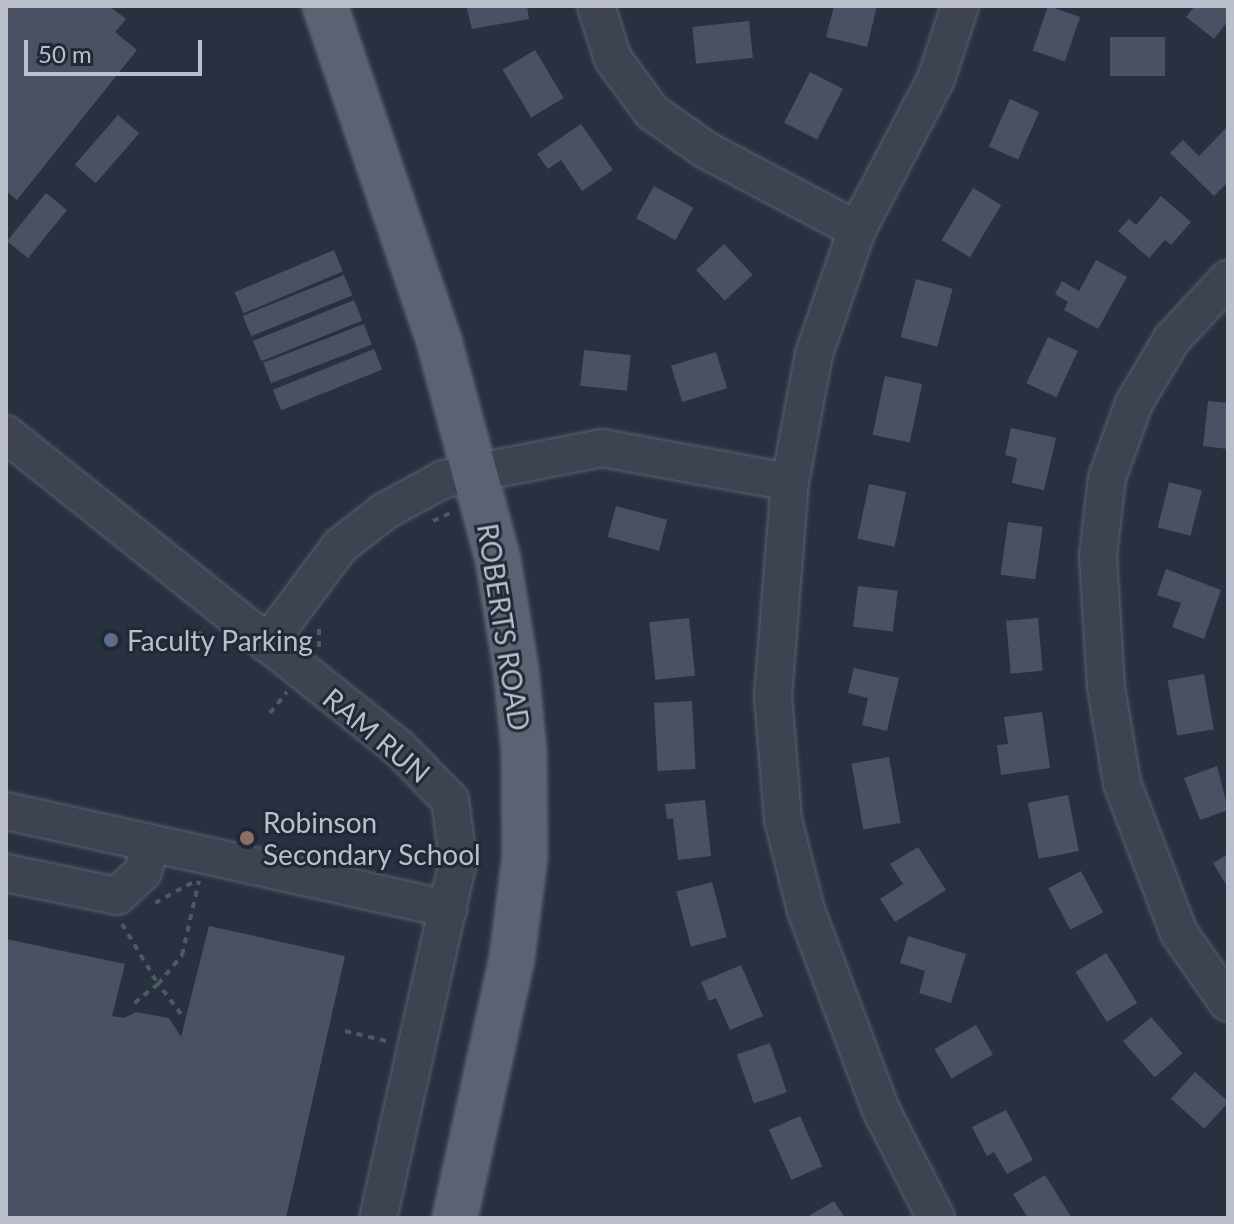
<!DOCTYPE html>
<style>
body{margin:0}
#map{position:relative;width:1234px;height:1224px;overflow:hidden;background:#293141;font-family:Lato,sans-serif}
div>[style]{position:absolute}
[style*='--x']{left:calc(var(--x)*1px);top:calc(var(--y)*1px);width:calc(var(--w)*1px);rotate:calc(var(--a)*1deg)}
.building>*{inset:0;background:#495162;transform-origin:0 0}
.path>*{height:4px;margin-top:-2px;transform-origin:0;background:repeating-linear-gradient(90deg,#4b5c61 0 6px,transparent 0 12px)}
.roads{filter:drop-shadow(0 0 2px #5b616e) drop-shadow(0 0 2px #5b616e)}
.minor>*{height:36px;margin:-18px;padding:0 18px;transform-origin:18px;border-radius:18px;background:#3d4351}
.major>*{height:44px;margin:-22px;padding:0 22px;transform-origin:22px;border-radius:22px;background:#5b6271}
.dots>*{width:22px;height:22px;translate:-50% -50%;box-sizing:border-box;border:4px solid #222836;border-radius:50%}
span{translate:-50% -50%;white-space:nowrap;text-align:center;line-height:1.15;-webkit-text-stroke:6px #222836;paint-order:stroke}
.street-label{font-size:28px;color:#babfcb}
.poi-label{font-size:28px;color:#babfcb}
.left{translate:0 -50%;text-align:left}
.frame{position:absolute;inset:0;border:8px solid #babfcb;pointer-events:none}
.scale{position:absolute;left:24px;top:40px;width:178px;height:36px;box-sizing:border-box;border:4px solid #babfcb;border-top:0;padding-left:10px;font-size:24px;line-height:28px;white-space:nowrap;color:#babfcb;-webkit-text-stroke:6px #222836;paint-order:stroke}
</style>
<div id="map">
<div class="building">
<div style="clip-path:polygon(6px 6px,109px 6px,126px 19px,115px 32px,137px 50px,17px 200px,6px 191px)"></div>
<div style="clip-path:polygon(466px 6px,527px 6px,529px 19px,472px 29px)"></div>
<div style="clip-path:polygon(834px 6px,877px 6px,867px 47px,826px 37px)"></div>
<div style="left:1048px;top:6px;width:34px;height:47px;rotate:19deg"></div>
<div style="clip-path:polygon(1195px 6px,1228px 6px,1228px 21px,1214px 39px,1186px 17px)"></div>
<div style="left:749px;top:21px;width:37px;height:57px;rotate:84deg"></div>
<div style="left:1110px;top:37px;width:55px;height:39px"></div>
<div style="left:535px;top:50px;width:56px;height:38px;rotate:59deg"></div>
<div style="left:810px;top:72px;width:37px;height:57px;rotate:27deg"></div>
<div style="left:1010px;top:99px;width:32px;height:52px;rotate:24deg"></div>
<div style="left:118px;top:115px;width:28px;height:66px;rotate:41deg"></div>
<div style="clip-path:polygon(581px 124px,613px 170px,582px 191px,561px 160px,548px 169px,537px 154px)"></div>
<div style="clip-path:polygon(1226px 128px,1228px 182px,1214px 196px,1170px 153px,1183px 140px,1199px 156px)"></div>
<div style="left:654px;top:186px;width:45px;height:37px;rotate:29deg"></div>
<div style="left:973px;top:188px;width:33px;height:61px;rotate:31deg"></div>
<div style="left:46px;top:193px;width:27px;height:62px;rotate:39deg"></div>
<div style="clip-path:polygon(1161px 196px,1191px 222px,1171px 245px,1165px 240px,1149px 258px,1118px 231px,1129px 219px,1136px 225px)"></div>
<div style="left:724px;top:244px;width:42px;height:38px;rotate:47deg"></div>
<div style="left:334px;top:250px;width:23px;height:108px;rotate:67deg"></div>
<div style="clip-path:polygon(1096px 260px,1127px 277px,1098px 329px,1064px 310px,1068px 302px,1055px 294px,1062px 281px,1079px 291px)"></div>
<div style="left:344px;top:275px;width:22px;height:109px;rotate:68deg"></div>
<div style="left:916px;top:279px;width:38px;height:60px;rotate:15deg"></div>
<div style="left:354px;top:300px;width:22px;height:109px;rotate:68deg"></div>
<div style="left:364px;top:324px;width:22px;height:108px;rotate:69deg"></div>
<div style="left:1048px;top:337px;width:33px;height:51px;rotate:25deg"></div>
<div style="left:374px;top:349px;width:22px;height:109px;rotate:68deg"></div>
<div style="left:584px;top:350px;width:47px;height:36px;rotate:6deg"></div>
<div style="left:716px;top:352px;width:38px;height:47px;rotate:73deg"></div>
<div style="left:885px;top:376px;width:38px;height:60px;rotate:12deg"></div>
<div style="clip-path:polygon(1208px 401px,1228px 403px,1228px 449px,1203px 446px)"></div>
<div style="clip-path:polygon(1011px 428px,1056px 438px,1044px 490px,1012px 483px,1017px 458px,1005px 455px)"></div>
<div style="left:1169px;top:482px;width:34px;height:47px;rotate:14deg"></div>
<div style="left:869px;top:484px;width:38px;height:56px;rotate:12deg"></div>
<div style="left:616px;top:506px;width:53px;height:32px;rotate:15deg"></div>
<div style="left:1008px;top:522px;width:35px;height:53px;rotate:8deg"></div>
<div style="clip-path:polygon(1166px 569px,1221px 590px,1204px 639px,1172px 627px,1181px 603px,1157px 595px)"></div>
<div style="left:858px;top:586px;width:40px;height:41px;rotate:7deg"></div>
<div style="left:689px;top:618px;width:58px;height:40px;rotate:84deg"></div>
<div style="left:1038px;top:618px;width:53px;height:32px;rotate:85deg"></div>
<div style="clip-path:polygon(854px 668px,899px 678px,887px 731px,862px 725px,868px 698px,848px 693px)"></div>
<div style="left:1204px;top:674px;width:56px;height:37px;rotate:80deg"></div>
<div style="left:692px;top:701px;width:68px;height:38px;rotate:87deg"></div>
<div style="clip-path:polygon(1042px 712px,1050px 768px,1001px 775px,997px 745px,1008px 744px,1004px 717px)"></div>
<div style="left:889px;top:757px;width:67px;height:38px;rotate:80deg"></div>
<div style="clip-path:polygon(1217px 766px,1228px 810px,1200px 820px,1184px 778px)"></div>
<div style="left:1068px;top:795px;width:57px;height:41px;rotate:79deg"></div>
<div style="clip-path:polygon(705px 800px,711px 856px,678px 860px,673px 818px,667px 819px,665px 804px)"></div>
<div style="clip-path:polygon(918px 847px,946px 890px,895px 922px,880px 899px,903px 884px,890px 864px)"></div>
<div style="clip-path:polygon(1228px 854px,1228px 888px,1213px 863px)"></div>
<div style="left:1081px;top:871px;width:47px;height:37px;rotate:62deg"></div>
<div style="left:712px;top:882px;width:57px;height:37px;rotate:75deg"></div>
<div style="clip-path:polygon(209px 926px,345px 956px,286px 1218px,6px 1218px,6px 939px,125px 964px,112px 1016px,124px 1018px,136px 1012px,169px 1018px,181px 1037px)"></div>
<div style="clip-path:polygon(908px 936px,966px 954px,951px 1003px,919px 993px,925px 971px,900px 963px)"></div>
<div style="left:1106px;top:953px;width:59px;height:36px;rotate:58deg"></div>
<div style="clip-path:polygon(741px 965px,763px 1016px,730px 1030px,716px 998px,709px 1001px,701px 982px)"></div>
<div style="left:1151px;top:1017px;width:48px;height:37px;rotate:49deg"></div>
<div style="left:976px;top:1025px;width:34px;height:48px;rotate:60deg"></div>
<div style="left:770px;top:1043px;width:52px;height:35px;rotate:71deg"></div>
<div style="left:1195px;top:1072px;width:45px;height:36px;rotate:42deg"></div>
<div style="clip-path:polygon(1006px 1110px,1033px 1160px,1007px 1174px,994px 1152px,987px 1156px,972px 1127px)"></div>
<div style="left:800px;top:1116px;width:55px;height:34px;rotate:66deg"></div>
<div style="clip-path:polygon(1045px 1175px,1072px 1218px,1028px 1218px,1013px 1194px)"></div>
<div style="clip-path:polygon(834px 1201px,845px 1218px,805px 1218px)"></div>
</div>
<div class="path">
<div style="--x:433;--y:521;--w:19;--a:-25"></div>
<div style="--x:190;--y:646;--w:24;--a:-54"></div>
<div style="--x:319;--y:647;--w:23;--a:-90"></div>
<div style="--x:270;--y:713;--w:27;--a:-51"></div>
<div style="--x:155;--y:903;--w:43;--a:-28.9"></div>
<div style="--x:122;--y:924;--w:70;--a:59"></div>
<div style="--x:158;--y:984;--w:32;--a:141"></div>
<div style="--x:181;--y:1014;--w:38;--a:-127"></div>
<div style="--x:158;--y:984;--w:38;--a:-50"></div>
<div style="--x:182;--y:955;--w:76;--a:-77.1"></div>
<div style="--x:345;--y:1031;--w:46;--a:13.7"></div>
</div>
<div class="roads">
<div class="minor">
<div style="--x:596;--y:6;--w:56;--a:72.2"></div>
<div style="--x:613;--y:59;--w:66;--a:53.7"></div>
<div style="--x:652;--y:112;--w:66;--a:35.1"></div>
<div style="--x:706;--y:150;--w:171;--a:27.9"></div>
<div style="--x:1228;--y:279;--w:82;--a:133"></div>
<div style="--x:1172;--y:339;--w:74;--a:120.7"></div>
<div style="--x:1134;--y:403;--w:80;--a:109.8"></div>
<div style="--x:1107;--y:478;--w:79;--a:96.6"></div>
<div style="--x:1098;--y:556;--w:131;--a:86.5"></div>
<div style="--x:1106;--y:687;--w:97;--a:80.5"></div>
<div style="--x:1122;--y:783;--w:160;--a:69.2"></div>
<div style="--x:1179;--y:933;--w:85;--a:55"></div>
<div style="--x:6;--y:434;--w:503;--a:38.62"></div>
<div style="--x:399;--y:748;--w:73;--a:45.6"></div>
<div style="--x:450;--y:800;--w:62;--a:82.5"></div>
<div style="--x:458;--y:861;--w:366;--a:102.6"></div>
<div style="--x:267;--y:644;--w:122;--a:-53.3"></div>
<div style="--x:340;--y:546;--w:57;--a:-37.9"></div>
<div style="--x:385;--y:511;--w:67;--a:-28.5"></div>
<div style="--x:444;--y:479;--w:161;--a:-11.1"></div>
<div style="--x:602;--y:448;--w:191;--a:10.3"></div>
<div style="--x:6;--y:811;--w:453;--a:12.5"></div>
<div style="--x:6;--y:873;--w:113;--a:11.7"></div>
<div style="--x:117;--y:896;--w:35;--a:-43"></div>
<div style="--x:143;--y:872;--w:30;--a:-76"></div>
<div style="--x:936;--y:1218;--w:121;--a:-117"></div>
<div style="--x:881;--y:1110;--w:214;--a:-110.6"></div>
<div style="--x:806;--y:910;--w:93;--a:-104.3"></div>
<div style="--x:783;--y:820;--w:124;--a:-94.6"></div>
<div style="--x:773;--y:696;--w:215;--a:-85.5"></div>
<div style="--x:790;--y:482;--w:130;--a:-79.4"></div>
<div style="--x:814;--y:354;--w:131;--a:-70.9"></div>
<div style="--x:857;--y:230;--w:170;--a:-62.4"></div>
<div style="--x:936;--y:79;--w:77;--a:-71.8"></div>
</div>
<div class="major">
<div style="--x:325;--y:6;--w:354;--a:71.2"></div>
<div style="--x:439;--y:341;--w:227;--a:74.9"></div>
<div style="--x:498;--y:560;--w:111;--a:80.7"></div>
<div style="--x:516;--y:670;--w:81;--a:84.4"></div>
<div style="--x:524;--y:751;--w:105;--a:89.5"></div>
<div style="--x:525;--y:856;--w:103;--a:97.3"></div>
<div style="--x:512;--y:958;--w:266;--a:102.4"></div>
</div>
</div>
<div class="dots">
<div style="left:111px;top:640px;background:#5c6f8a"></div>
<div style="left:247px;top:838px;background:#8d6e63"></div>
</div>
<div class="street-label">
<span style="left:504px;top:627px;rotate:81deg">ROBERTS ROAD</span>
<span style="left:377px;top:735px;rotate:40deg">RAM RUN</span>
</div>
<div class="poi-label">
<span class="left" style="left:127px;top:640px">Faculty Parking</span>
<span class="left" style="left:263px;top:838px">Robinson<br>Secondary School</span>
</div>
<div class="frame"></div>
<div class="scale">50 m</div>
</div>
